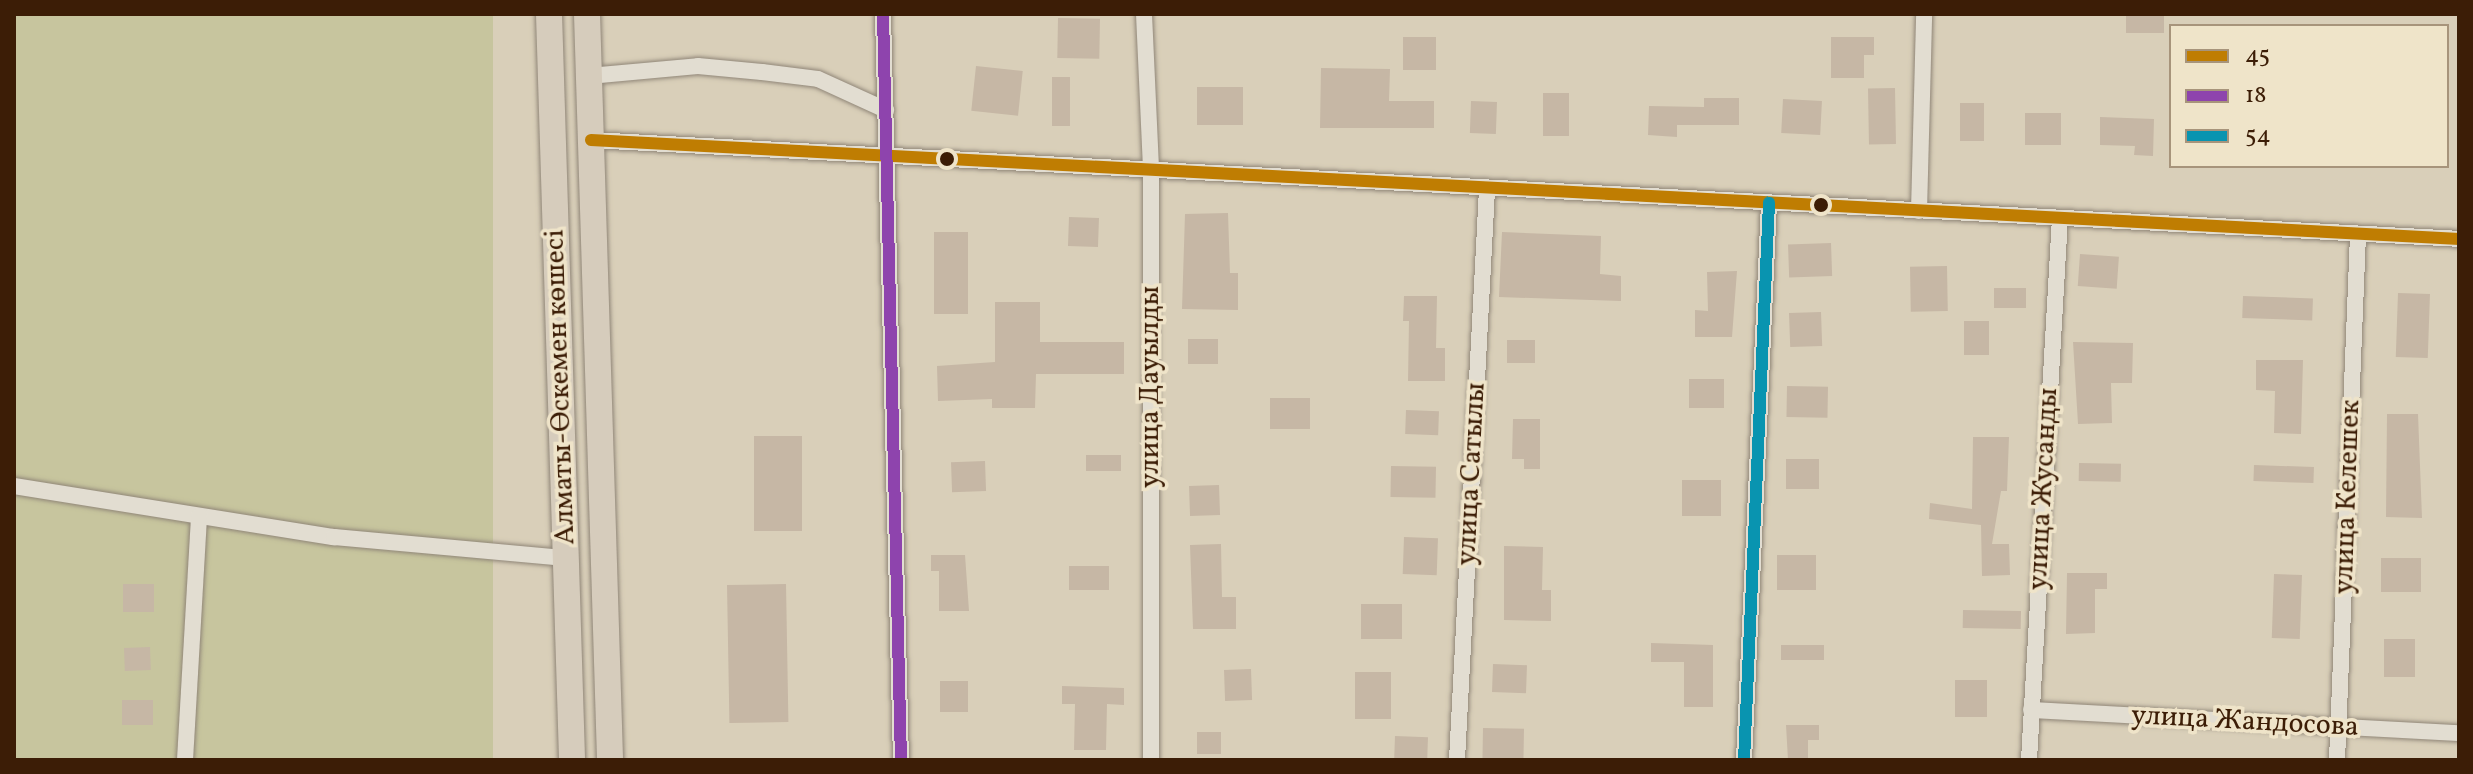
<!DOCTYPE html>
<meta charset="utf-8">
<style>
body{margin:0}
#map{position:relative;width:2473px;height:774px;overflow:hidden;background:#d9cfb9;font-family:Vollkorn,serif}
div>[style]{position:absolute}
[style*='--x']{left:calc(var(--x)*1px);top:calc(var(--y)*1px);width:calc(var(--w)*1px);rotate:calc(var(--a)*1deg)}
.green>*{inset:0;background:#c7c59e;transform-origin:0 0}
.building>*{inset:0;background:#c6b7a5;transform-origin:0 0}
.roads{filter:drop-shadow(0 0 2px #908678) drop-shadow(0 0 2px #908678)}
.minor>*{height:16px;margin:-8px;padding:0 8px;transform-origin:8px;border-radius:8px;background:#e2ddd1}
.trunk>*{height:26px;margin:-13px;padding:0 13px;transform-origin:13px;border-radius:13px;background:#d6ccbc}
.bus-1>*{height:12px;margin:-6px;padding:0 6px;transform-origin:6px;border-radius:6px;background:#bf7d02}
.bus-2>*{height:12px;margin:-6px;padding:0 6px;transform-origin:6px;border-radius:6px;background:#8e44ad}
.bus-3>*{height:12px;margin:-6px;padding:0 6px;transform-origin:6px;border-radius:6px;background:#0994b0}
.dots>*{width:22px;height:22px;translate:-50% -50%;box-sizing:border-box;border:4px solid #efe4c9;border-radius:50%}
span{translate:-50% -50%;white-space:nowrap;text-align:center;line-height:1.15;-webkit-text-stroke:7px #efe4c9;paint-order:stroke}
.street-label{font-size:28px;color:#3c1d06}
.frame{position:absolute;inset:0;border:16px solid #3c1d06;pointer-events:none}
.legend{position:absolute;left:2169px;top:24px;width:280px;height:144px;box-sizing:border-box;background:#efe4c9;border:2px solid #a7947b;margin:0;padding:10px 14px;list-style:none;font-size:24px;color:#3c1d06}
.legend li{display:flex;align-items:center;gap:16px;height:40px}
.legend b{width:40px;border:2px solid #a7947b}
</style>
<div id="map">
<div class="green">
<div style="left:14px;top:14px;width:479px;height:746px"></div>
</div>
<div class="building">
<div style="left:2126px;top:14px;width:38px;height:19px"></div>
<div style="left:1058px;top:18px;width:42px;height:40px;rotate:1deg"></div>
<div style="left:1403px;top:37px;width:33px;height:33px"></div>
<div style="clip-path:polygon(1831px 37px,1874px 37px,1874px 55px,1864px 55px,1864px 78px,1831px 78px)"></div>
<div style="left:976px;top:66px;width:47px;height:45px;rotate:6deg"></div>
<div style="clip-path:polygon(1321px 68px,1390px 69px,1389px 101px,1434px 101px,1434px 128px,1320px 128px)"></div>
<div style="left:1052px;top:77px;width:18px;height:49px"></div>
<div style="left:1197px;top:87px;width:46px;height:38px"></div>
<div style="left:1895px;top:88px;width:56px;height:27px;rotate:89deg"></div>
<div style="left:1543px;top:93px;width:26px;height:43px"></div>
<div style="clip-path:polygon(1704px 98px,1739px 98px,1739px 125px,1677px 125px,1677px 137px,1648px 135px,1649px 106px,1704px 107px)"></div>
<div style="left:1783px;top:99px;width:39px;height:34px;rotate:3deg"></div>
<div style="left:1471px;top:101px;width:26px;height:32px;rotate:2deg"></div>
<div style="left:1960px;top:103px;width:24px;height:38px"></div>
<div style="left:2025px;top:113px;width:36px;height:32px"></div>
<div style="clip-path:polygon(2100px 117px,2154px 119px,2153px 156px,2134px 155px,2135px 146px,2100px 145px)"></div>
<div style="clip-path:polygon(1228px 213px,1230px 273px,1238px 273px,1238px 310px,1182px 309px,1185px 214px)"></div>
<div style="left:1069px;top:217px;width:30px;height:29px;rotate:2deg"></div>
<div style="left:934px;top:232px;width:34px;height:82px"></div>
<div style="clip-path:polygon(1502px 232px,1601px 236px,1600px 274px,1621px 276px,1621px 301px,1499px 297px)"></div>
<div style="left:1831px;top:243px;width:33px;height:43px;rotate:88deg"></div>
<div style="left:2080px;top:254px;width:39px;height:32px;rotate:4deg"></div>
<div style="left:1947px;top:266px;width:45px;height:37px;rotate:89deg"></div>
<div style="clip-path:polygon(1737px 271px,1732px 337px,1695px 337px,1695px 310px,1708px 311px,1707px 272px)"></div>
<div style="left:1994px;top:288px;width:32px;height:20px"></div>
<div style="left:2398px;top:293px;width:32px;height:64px;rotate:2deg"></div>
<div style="clip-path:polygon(1404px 296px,1437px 296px,1436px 348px,1445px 348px,1445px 381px,1408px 381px,1409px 321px,1403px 321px)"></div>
<div style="left:2243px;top:296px;width:70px;height:22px;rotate:2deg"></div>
<div style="clip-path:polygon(995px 302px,1040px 302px,1040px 342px,1124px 342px,1124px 374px,1036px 374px,1035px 408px,992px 408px,992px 399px,938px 401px,937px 366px,995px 362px)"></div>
<div style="left:1821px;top:312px;width:34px;height:32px;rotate:88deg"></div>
<div style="left:1964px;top:321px;width:25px;height:34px"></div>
<div style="left:1188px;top:339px;width:30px;height:25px"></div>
<div style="left:1507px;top:340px;width:28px;height:23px"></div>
<div style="clip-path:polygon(2073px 342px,2133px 343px,2132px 383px,2111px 383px,2112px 423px,2078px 424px)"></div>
<div style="clip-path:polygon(2256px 360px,2303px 360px,2301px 434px,2274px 433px,2275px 391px,2256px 390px)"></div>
<div style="left:1689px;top:379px;width:35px;height:29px"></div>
<div style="left:1787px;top:386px;width:41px;height:31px;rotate:1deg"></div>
<div style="left:1270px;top:398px;width:40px;height:31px"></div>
<div style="left:1406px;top:410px;width:33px;height:24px;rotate:2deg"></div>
<div style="clip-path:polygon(2387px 414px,2418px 414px,2422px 518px,2386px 517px)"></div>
<div style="clip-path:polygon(1513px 419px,1540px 419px,1540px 469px,1524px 469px,1524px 459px,1512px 459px)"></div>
<div style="left:754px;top:436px;width:48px;height:95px"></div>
<div style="clip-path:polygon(1973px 437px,2009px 437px,2007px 491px,2001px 491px,1992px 544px,2009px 544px,2010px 575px,1982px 576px,1981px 525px,1929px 519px,1930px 503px,1972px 509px)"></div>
<div style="left:1086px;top:455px;width:35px;height:16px"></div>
<div style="left:1786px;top:459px;width:33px;height:30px"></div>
<div style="left:985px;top:461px;width:30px;height:34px;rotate:88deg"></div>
<div style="left:2079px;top:463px;width:42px;height:18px;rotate:1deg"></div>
<div style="left:2254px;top:465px;width:60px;height:16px;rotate:2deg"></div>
<div style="left:1391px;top:466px;width:45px;height:31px;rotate:1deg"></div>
<div style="left:1721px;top:480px;width:36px;height:39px;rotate:90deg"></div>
<div style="left:1219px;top:485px;width:30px;height:30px;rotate:88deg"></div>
<div style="left:1404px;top:537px;width:34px;height:37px;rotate:2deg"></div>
<div style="clip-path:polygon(1221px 544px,1222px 597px,1236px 597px,1236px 629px,1193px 629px,1190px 545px)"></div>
<div style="clip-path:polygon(1504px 546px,1543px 547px,1542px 590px,1551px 590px,1551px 621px,1504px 620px)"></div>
<div style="clip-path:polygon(931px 555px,965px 555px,969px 611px,939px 611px,939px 571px,931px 571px)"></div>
<div style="left:1777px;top:555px;width:39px;height:35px"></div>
<div style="left:2381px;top:558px;width:40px;height:34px"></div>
<div style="left:1109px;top:566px;width:24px;height:40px;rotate:90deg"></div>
<div style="clip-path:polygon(2067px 573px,2107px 573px,2107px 589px,2095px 589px,2095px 633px,2066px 634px)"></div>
<div style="left:2274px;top:574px;width:28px;height:64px;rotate:2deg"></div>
<div style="left:123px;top:584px;width:31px;height:28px"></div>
<div style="left:786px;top:584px;width:138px;height:59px;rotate:89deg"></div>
<div style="left:1361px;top:604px;width:41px;height:35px"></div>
<div style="left:1963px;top:610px;width:58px;height:18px;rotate:1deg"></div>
<div style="left:2384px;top:639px;width:31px;height:38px"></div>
<div style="clip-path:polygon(1651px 643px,1713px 645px,1713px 707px,1684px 707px,1684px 662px,1651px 662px)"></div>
<div style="left:1781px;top:645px;width:43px;height:15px"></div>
<div style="left:150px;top:647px;width:23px;height:26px;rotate:88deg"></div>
<div style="left:1493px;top:664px;width:34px;height:28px;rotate:2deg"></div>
<div style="left:1251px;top:669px;width:31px;height:27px;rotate:88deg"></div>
<div style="left:1355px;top:672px;width:36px;height:47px"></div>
<div style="left:1955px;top:680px;width:32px;height:37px"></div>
<div style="left:940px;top:681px;width:28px;height:31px"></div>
<div style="clip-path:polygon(1062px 686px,1124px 688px,1124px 705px,1107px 704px,1106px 750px,1074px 750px,1075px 704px,1062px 704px)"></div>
<div style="left:122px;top:700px;width:31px;height:25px"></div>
<div style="clip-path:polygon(1786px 725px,1819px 725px,1819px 740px,1808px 740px,1808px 760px,1788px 760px)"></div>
<div style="left:1483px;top:728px;width:41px;height:32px;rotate:1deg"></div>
<div style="left:1221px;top:732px;width:22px;height:24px;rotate:90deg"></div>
<div style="left:1395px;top:736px;width:33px;height:24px;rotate:2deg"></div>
</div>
<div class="roads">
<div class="minor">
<div style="--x:883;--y:14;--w:746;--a:88.62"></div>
<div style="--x:1144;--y:14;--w:156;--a:87.4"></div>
<div style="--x:1151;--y:170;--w:590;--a:90"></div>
<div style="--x:589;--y:76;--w:109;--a:-5.2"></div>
<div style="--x:698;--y:66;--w:64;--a:5.4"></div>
<div style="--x:762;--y:72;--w:56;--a:7.1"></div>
<div style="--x:818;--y:79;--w:75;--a:24.5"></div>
<div style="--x:591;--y:140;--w:1871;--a:3.03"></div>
<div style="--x:1919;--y:211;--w:197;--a:-88.5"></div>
<div style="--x:14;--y:486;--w:324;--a:9.1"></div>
<div style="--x:334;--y:537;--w:233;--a:5.2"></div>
<div style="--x:2031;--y:710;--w:429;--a:3.1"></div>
<div style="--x:185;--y:760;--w:244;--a:-86.7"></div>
<div style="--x:1457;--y:760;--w:572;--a:-86.99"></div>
<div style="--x:1744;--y:760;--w:558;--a:-87.43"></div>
<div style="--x:2029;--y:760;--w:543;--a:-86.73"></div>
<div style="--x:2337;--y:760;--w:526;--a:-87.71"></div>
</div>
<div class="trunk">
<div style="--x:549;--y:14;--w:746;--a:88.23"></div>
<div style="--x:587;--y:14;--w:746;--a:88.23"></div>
</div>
</div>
<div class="bus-1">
<div style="--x:591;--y:140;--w:1871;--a:3.03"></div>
</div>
<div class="bus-2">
<div style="--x:883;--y:14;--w:746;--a:88.62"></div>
</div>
<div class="bus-3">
<div style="--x:1744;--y:760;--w:558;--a:-87.43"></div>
</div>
<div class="dots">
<div style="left:947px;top:159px;background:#3c1d06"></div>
<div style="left:1821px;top:205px;background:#3c1d06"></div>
</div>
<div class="street-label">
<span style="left:561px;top:387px;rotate:-92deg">Алматы-Өскемен көшесі</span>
<span style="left:1151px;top:387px;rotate:-90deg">улица Дауылды</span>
<span style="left:1472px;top:474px;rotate:-87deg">улица Сатылы</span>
<span style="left:2044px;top:489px;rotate:-87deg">улица Жусанды</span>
<span style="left:2348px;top:497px;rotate:-88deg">улица Келешек</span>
<span style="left:2245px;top:722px;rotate:3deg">улица Жандосова</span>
</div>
<div class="frame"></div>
<ul class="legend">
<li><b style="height:10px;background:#bf7d02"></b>45</li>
<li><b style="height:10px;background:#8e44ad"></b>18</li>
<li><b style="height:10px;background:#0994b0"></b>54</li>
</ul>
</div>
